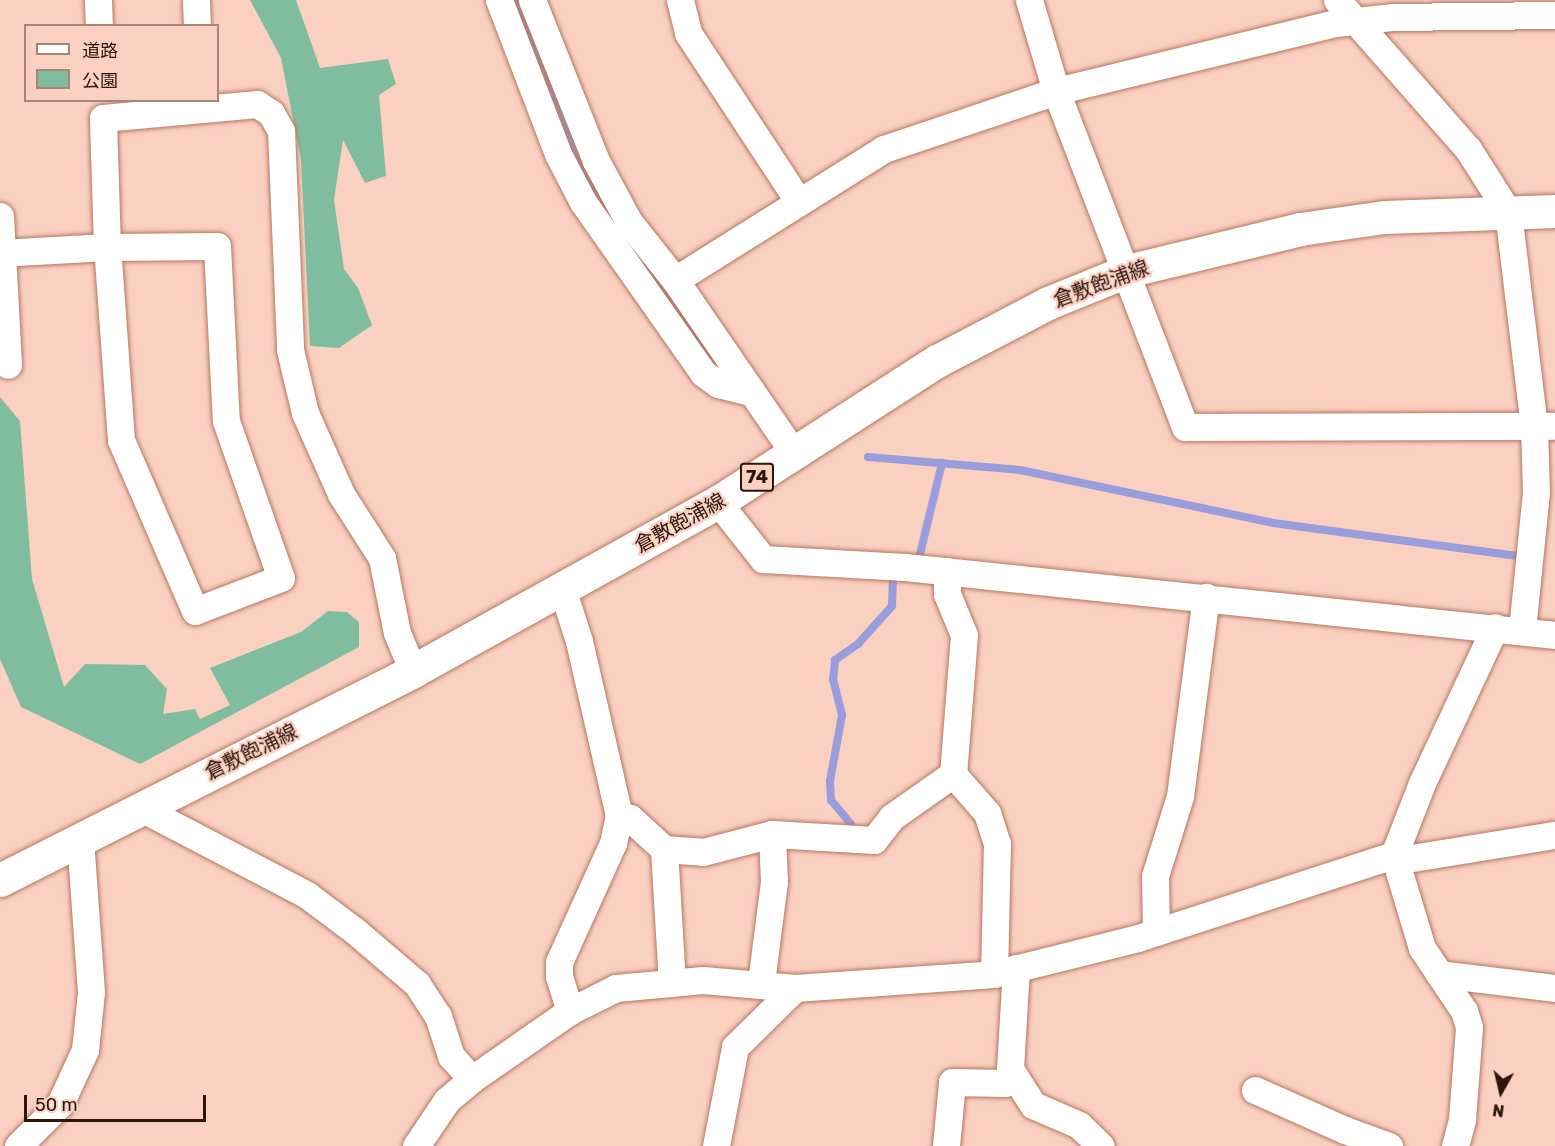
<!DOCTYPE html>
<meta charset="utf-8">
<style>
body{margin:0}
#map{position:relative;width:1555px;height:1146px;overflow:hidden;background:#fad0c1;font-family:Rubik,"Noto Sans JP",sans-serif}
div>[style]{position:absolute}
[style*='--x']{left:calc(var(--x)*1px);top:calc(var(--y)*1px);width:calc(var(--w)*1px);rotate:calc(var(--a)*1deg)}
.green>*{inset:0;background:#80bd9e}
.stream>*{height:8px;margin:-4px;padding:0 4px;transform-origin:4px;border-radius:4px;background:#999ddc}
.roads{filter:drop-shadow(0 0 2px #b67760) drop-shadow(0 0 2px #b67760)}
.minor>*{height:27px;margin:-13.5px;padding:0 13.5px;transform-origin:13.5px;border-radius:13.5px;background:#fff}
.major>*{height:33px;margin:-16.5px;padding:0 16.5px;transform-origin:16.5px;border-radius:16.5px;background:#fff}
span{translate:-50% -50%;white-space:nowrap;text-align:center;line-height:1.15;-webkit-text-stroke:4.5px #fad0c1;paint-order:stroke}
.shield-label span{padding:2px 4px;background:#fad0c1;border:2px solid;border-radius:4px;-webkit-text-stroke-width:0}
.shield-label{font-size:18px;color:#2d150c;font-weight:700}
.street-label{font-size:20px;color:#2d150c}
.legend{position:absolute;left:24px;top:24px;width:195px;height:78px;box-sizing:border-box;background:#fad0c1;border:2px solid #a88579;margin:0;padding:8px 10px;list-style:none;font-size:18px;color:#2d150c}
.legend li{display:flex;align-items:center;gap:12px;height:30px}
.legend b{width:30px;border:2px solid #a88579}
.north{position:absolute;left:1471px;top:1062px;width:60px;height:60px;-webkit-text-stroke:4px #fad0c1;paint-order:stroke;rotate:188deg;font-size:16px;font-weight:700;line-height:24px;text-align:center;color:#2d150c}
.north::after{content:'';display:block;margin:auto;width:21px;height:27px;background:#2d150c;clip-path:polygon(50% 0,100% 100%,50% 72%,0 100%)}
.scale{position:absolute;left:24px;top:1095px;width:182px;height:27px;box-sizing:border-box;border:3px solid #2d150c;border-top:0;padding-left:8px;font-size:18px;line-height:21px;white-space:nowrap;color:#2d150c;-webkit-text-stroke:4px #fad0c1;paint-order:stroke}
</style>
<div id="map">
<div class="green">
<div style="clip-path:polygon(250px 0,296px 0,320px 68px,388px 59px,396px 84px,379px 95px,386px 176px,365px 183px,343px 140px,334px 200px,344px 269px,358px 288px,372px 325px,339px 348px,310px 346px,301px 160px,281px 58px)"></div>
<div style="clip-path:polygon(0 397px,20px 421px,32px 579px,64px 687px,85px 664px,145px 665px,167px 689px,163px 714px,195px 709px,200px 719px,230px 705px,210px 668px,301px 632px,328px 611px,347px 612px,359px 622px,359px 647px,140px 764px,21px 707px,0 659px)"></div>
</div>
<div class="stream">
<div style="--x:517;--y:0;--w:155;--a:68.9"></div>
<div style="--x:573;--y:145;--w:85;--a:61.9"></div>
<div style="--x:657;--y:285;--w:87;--a:52.5"></div>
<div style="--x:868;--y:457;--w:153;--a:4.9"></div>
<div style="--x:1020;--y:470;--w:258;--a:11.8"></div>
<div style="--x:1273;--y:523;--w:245;--a:7.7"></div>
<div style="--x:920;--y:554;--w:94;--a:-76.4"></div>
<div style="--x:851;--y:824;--w:31;--a:-130"></div>
<div style="--x:831;--y:800;--w:19;--a:-93"></div>
<div style="--x:830;--y:781;--w:67;--a:-79.7"></div>
<div style="--x:842;--y:715;--w:36;--a:-104"></div>
<div style="--x:833;--y:680;--w:20;--a:-84"></div>
<div style="--x:835;--y:660;--w:28;--a:-35"></div>
<div style="--x:858;--y:644;--w:51;--a:-48.2"></div>
<div style="--x:892;--y:606;--w:25;--a:-88"></div>
</div>
<div class="roads">
<div class="minor">
<div style="--x:98;--y:0;--w:26;--a:88"></div>
<div style="--x:196;--y:0;--w:26;--a:88"></div>
<div style="--x:499;--y:0;--w:165;--a:69"></div>
<div style="--x:558;--y:154;--w:54;--a:62.5"></div>
<div style="--x:583;--y:202;--w:209;--a:54.9"></div>
<div style="--x:703;--y:373;--w:19;--a:36"></div>
<div style="--x:718;--y:384;--w:34;--a:14"></div>
<div style="--x:532;--y:0;--w:173;--a:68.3"></div>
<div style="--x:596;--y:161;--w:69;--a:61.6"></div>
<div style="--x:629;--y:222;--w:74;--a:51.6"></div>
<div style="--x:675;--y:280;--w:210;--a:55.5"></div>
<div style="--x:680;--y:0;--w:34;--a:76"></div>
<div style="--x:688;--y:33;--w:202;--a:56.7"></div>
<div style="--x:1029;--y:0;--w:95;--a:73.5"></div>
<div style="--x:1056;--y:91;--w:360;--a:69"></div>
<div style="--x:1185;--y:427;--w:370;--a:-0.2"></div>
<div style="--x:1337;--y:0;--w:198;--a:48.7"></div>
<div style="--x:1468;--y:149;--w:75;--a:57.6"></div>
<div style="--x:1508;--y:212;--w:216;--a:83.1"></div>
<div style="--x:1534;--y:426;--w:66;--a:88.3"></div>
<div style="--x:1536;--y:492;--w:140;--a:95.8"></div>
<div style="--x:0;--y:216;--w:149;--a:86.9"></div>
<div style="--x:0;--y:253;--w:107;--a:-3.2"></div>
<div style="--x:107;--y:247;--w:110;--a:-0.5"></div>
<div style="--x:217;--y:246;--w:175;--a:87.1"></div>
<div style="--x:226;--y:421;--w:166;--a:70.7"></div>
<div style="--x:281;--y:578;--w:92;--a:159"></div>
<div style="--x:195;--y:611;--w:186;--a:-113.4"></div>
<div style="--x:121;--y:440;--w:194;--a:-94.1"></div>
<div style="--x:107;--y:247;--w:129;--a:-91.8"></div>
<div style="--x:103;--y:118;--w:155;--a:-5.2"></div>
<div style="--x:257;--y:104;--w:17;--a:33"></div>
<div style="--x:271;--y:113;--w:21;--a:61"></div>
<div style="--x:281;--y:131;--w:219;--a:87.6"></div>
<div style="--x:290;--y:350;--w:65;--a:76.6"></div>
<div style="--x:305;--y:413;--w:89;--a:66"></div>
<div style="--x:341;--y:494;--w:76;--a:57.4"></div>
<div style="--x:382;--y:558;--w:76;--a:78.7"></div>
<div style="--x:397;--y:633;--w:41;--a:67.2"></div>
<div style="--x:675;--y:280;--w:247;--a:-32.1"></div>
<div style="--x:884;--y:149;--w:182;--a:-18.6"></div>
<div style="--x:1056;--y:91;--w:288;--a:-13.7"></div>
<div style="--x:1336;--y:23;--w:56;--a:-6.1"></div>
<div style="--x:1392;--y:17;--w:163;--a:-0.7"></div>
<div style="--x:718;--y:502;--w:73;--a:51.7"></div>
<div style="--x:763;--y:559;--w:142;--a:3.2"></div>
<div style="--x:905;--y:567;--w:654;--a:5.97"></div>
<div style="--x:947;--y:571;--w:23;--a:90"></div>
<div style="--x:947;--y:594;--w:44;--a:67.5"></div>
<div style="--x:964;--y:635;--w:139;--a:94.5"></div>
<div style="--x:953;--y:774;--w:52;--a:48.9"></div>
<div style="--x:987;--y:813;--w:32;--a:72"></div>
<div style="--x:997;--y:843;--w:131;--a:91.3"></div>
<div style="--x:562;--y:588;--w:56;--a:72.2"></div>
<div style="--x:579;--y:641;--w:179;--a:77.1"></div>
<div style="--x:619;--y:815;--w:29;--a:102"></div>
<div style="--x:613;--y:843;--w:131;--a:114.4"></div>
<div style="--x:559;--y:962;--w:14;--a:90"></div>
<div style="--x:559;--y:976;--w:37;--a:73"></div>
<div style="--x:139;--y:807;--w:190;--a:27.6"></div>
<div style="--x:307;--y:895;--w:60;--a:36.9"></div>
<div style="--x:355;--y:931;--w:82;--a:40.5"></div>
<div style="--x:417;--y:984;--w:38;--a:57"></div>
<div style="--x:438;--y:1016;--w:42;--a:72"></div>
<div style="--x:451;--y:1056;--w:31;--a:48"></div>
<div style="--x:619;--y:815;--w:11;--a:15"></div>
<div style="--x:630;--y:818;--w:46;--a:42.4"></div>
<div style="--x:664;--y:849;--w:39;--a:4"></div>
<div style="--x:703;--y:852;--w:71;--a:-14.6"></div>
<div style="--x:772;--y:834;--w:102;--a:3.4"></div>
<div style="--x:874;--y:840;--w:29;--a:-52"></div>
<div style="--x:892;--y:817;--w:75;--a:-35.2"></div>
<div style="--x:664;--y:849;--w:134;--a:86.6"></div>
<div style="--x:1156;--y:932;--w:56;--a:-91"></div>
<div style="--x:1155;--y:876;--w:84;--a:-72.6"></div>
<div style="--x:1180;--y:796;--w:201;--a:-82.6"></div>
<div style="--x:1016;--y:968;--w:101;--a:93.4"></div>
<div style="--x:1010;--y:1069;--w:43;--a:57.4"></div>
<div style="--x:1033;--y:1105;--w:50;--a:23.5"></div>
<div style="--x:1079;--y:1125;--w:30;--a:44"></div>
<div style="--x:1439;--y:974;--w:117;--a:6.9"></div>
<div style="--x:761;--y:983;--w:102;--a:-82.7"></div>
<div style="--x:774;--y:882;--w:48;--a:-92.4"></div>
<div style="--x:1255;--y:1090;--w:98;--a:24"></div>
<div style="--x:1345;--y:1130;--w:47;--a:20"></div>
<div style="--x:18;--y:1146;--w:59;--a:-45"></div>
<div style="--x:60;--y:1104;--w:60;--a:-65.2"></div>
<div style="--x:85;--y:1050;--w:58;--a:-84.1"></div>
<div style="--x:91;--y:992;--w:154;--a:-94.1"></div>
<div style="--x:416;--y:1146;--w:55;--a:-56"></div>
<div style="--x:447;--y:1100;--w:33;--a:-40"></div>
<div style="--x:472;--y:1079;--w:119;--a:-34.8"></div>
<div style="--x:570;--y:1011;--w:51;--a:-26.6"></div>
<div style="--x:616;--y:988;--w:87;--a:-5.3"></div>
<div style="--x:703;--y:980;--w:92;--a:5"></div>
<div style="--x:795;--y:988;--w:199;--a:-4"></div>
<div style="--x:994;--y:974;--w:148;--a:-14"></div>
<div style="--x:1138;--y:938;--w:269;--a:-18"></div>
<div style="--x:1394;--y:855;--w:13;--a:18"></div>
<div style="--x:1406;--y:859;--w:151;--a:-9.2"></div>
<div style="--x:716;--y:1146;--w:101;--a:-79.1"></div>
<div style="--x:735;--y:1047;--w:84;--a:-44.5"></div>
<div style="--x:946;--y:1146;--w:64;--a:-84.6"></div>
<div style="--x:952;--y:1082;--w:53;--a:1.1"></div>
<div style="--x:1005;--y:1083;--w:11;--a:-27"></div>
<div style="--x:1455;--y:1146;--w:28;--a:-75"></div>
<div style="--x:1462;--y:1119;--w:92;--a:-85.6"></div>
<div style="--x:1469;--y:1027;--w:17;--a:-107"></div>
<div style="--x:1464;--y:1011;--w:76;--a:-123.7"></div>
<div style="--x:1422;--y:948;--w:97;--a:-106.8"></div>
<div style="--x:1394;--y:855;--w:77;--a:-68.7"></div>
<div style="--x:1422;--y:783;--w:172;--a:-64.9"></div>
</div>
<div class="major">
<div style="--x:0;--y:880;--w:463;--a:-26.8"></div>
<div style="--x:413;--y:671;--w:349;--a:-29"></div>
<div style="--x:718;--y:502;--w:260;--a:-32.8"></div>
<div style="--x:937;--y:361;--w:125;--a:-27.6"></div>
<div style="--x:1048;--y:303;--w:85;--a:-22.1"></div>
<div style="--x:1127;--y:271;--w:178;--a:-13.6"></div>
<div style="--x:1300;--y:229;--w:85;--a:-8.1"></div>
<div style="--x:1384;--y:217;--w:171;--a:-2"></div>
</div>
</div>
<div class="shield-label">
<span style="left:757px;top:477px">74</span>
</div>
<div class="street-label">
<span style="left:1101px;top:284px;rotate:-20deg">倉敷飽浦線</span>
<span style="left:680px;top:523px;rotate:-29deg">倉敷飽浦線</span>
<span style="left:251px;top:752px;rotate:-26deg">倉敷飽浦線</span>
</div>
<ul class="legend">
<li><b style="height:8px;background:#fff"></b>道路</li>
<li><b style="height:16px;background:#80bd9e"></b>公園</li>
</ul>
<div class="north">N</div>
<div class="scale">50 m</div>
</div>
